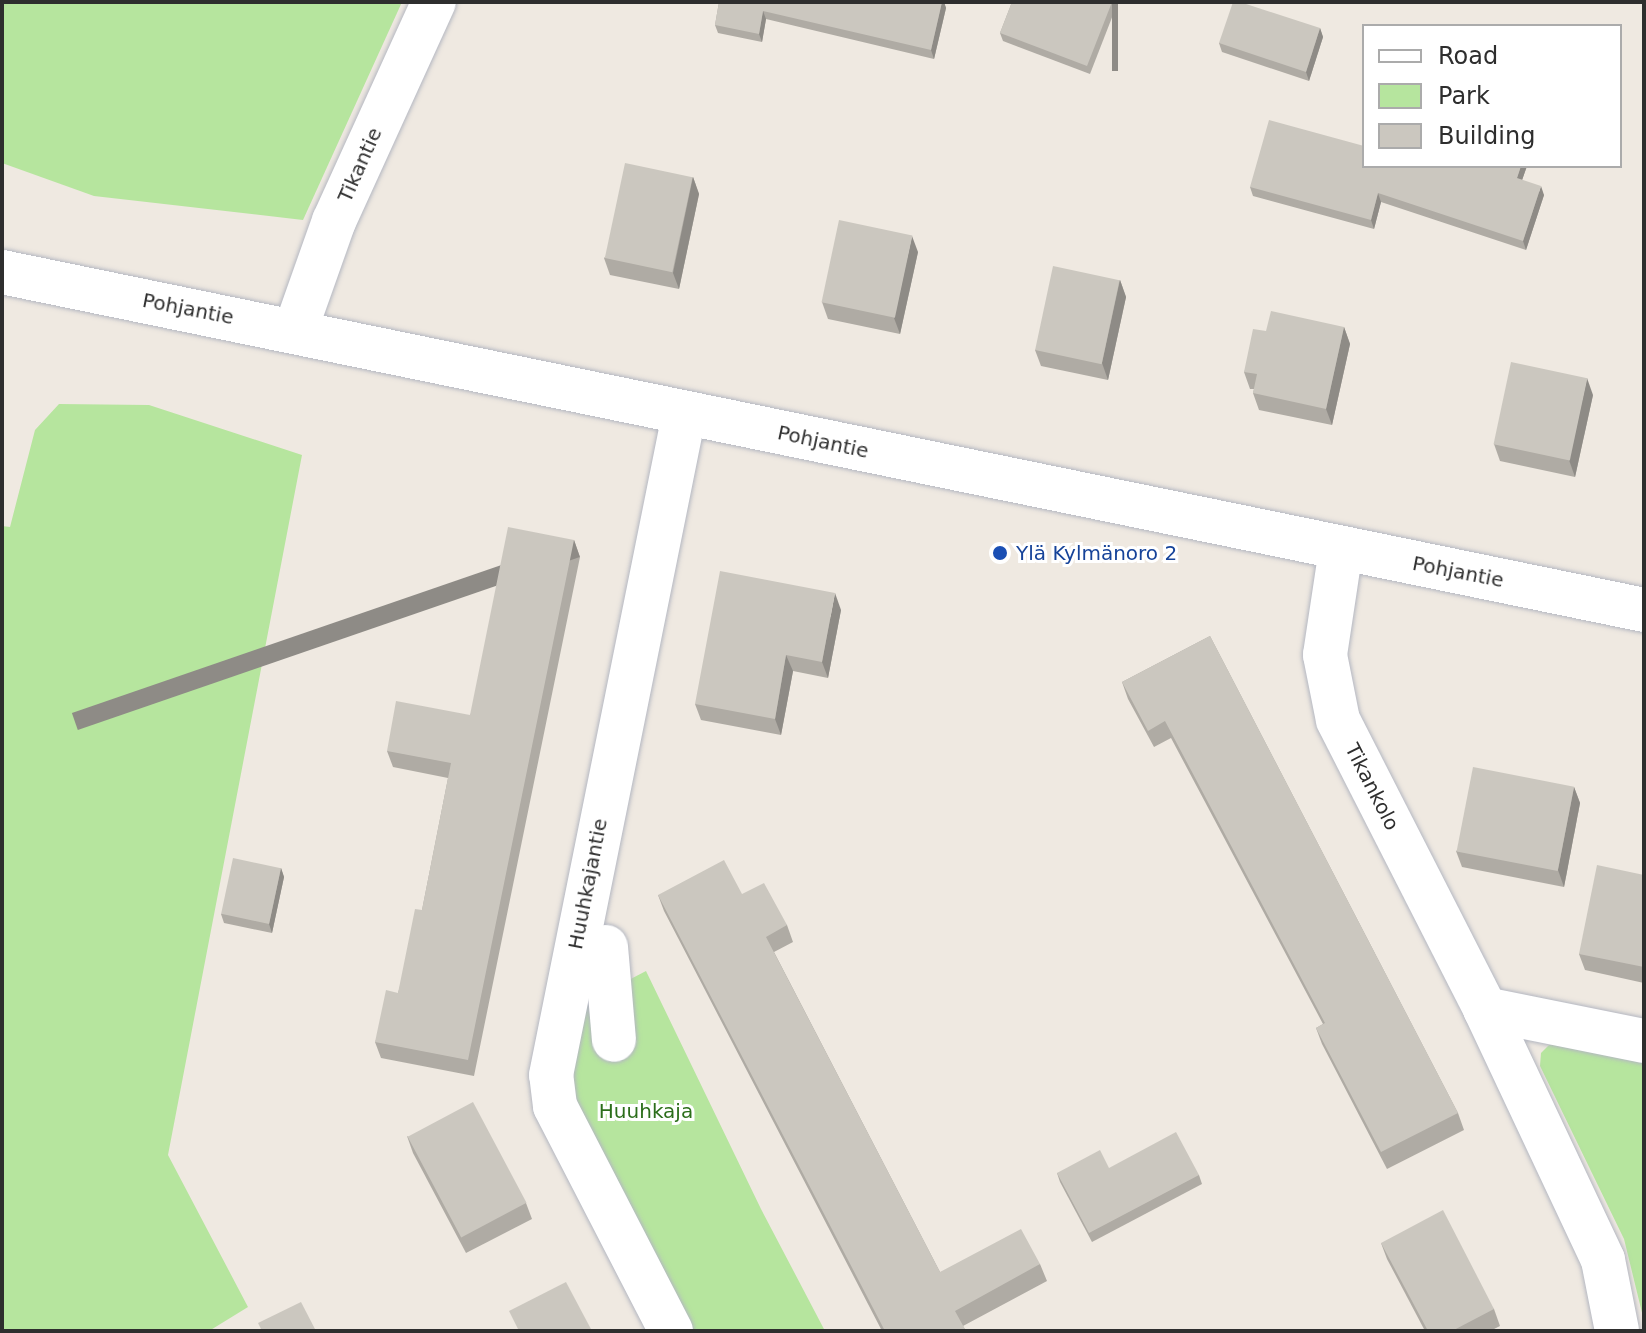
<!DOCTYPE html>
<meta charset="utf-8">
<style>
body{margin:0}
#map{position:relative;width:1646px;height:1333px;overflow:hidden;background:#efe9e1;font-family:"DejaVu Sans",sans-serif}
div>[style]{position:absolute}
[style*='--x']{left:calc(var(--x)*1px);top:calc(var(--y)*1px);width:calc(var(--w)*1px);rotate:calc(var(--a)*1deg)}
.green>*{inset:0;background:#b6e59e}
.roads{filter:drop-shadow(0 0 2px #b4b7c1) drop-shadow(0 0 2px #b4b7c1)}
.minor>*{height:44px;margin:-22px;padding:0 22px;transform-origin:22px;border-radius:22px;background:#fff}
.wall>*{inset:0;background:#afaba4}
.shaded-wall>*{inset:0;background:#8e8b86;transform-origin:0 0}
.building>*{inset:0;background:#cbc7bf;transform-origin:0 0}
.dots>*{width:22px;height:22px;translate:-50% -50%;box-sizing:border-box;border:4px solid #fff;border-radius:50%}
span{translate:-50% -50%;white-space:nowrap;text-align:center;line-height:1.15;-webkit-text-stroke:6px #fff;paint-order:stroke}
.street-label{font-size:20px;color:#2e2e2e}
.transit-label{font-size:20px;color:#164399}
.left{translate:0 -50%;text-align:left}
.park-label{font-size:20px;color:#2c6e1b}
.frame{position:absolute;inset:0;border:4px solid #2e2e2e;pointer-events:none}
.legend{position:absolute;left:1362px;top:24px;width:260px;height:144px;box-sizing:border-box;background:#fff;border:2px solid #ababab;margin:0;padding:10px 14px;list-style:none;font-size:24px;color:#2e2e2e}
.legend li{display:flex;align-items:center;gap:16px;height:40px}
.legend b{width:40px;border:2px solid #ababab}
</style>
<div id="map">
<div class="green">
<div style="clip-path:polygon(2px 2px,402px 2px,303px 220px,94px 196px,2px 163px)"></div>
<div style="clip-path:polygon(59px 404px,149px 405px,302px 455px,168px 1155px,248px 1307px,209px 1331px,2px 1331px,2px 526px,10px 527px,35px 430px)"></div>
<div style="clip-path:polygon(646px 971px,761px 1209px,825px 1331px,691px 1331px,581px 1116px,573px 1084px,579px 1006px)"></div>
<div style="clip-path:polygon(1566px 1044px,1644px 1061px,1644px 1321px,1624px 1239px,1540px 1066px,1541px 1053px,1549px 1045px)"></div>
</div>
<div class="roads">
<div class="minor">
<div style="--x:2;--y:272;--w:1676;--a:11.63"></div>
<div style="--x:295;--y:331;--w:117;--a:-70.5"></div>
<div style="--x:334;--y:221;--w:241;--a:-65.5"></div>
<div style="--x:1341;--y:549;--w:107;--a:98.6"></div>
<div style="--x:1325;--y:655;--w:66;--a:78.7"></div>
<div style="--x:1338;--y:720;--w:324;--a:63"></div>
<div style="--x:1485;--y:1009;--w:277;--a:64.8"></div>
<div style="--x:1603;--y:1260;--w:72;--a:78.8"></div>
<div style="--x:606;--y:947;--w:93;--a:85.1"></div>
<div style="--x:1485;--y:1009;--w:162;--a:11.4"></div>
<div style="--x:671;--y:1331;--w:253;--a:-117.3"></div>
<div style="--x:555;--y:1106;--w:31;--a:-97"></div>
<div style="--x:551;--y:1075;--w:673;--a:-78.61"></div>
</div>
</div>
<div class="wall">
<div style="clip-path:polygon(719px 2px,944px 2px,946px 8px,934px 59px,766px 19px,762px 42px,718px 33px,715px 25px)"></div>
<div style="clip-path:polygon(1012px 2px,1118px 2px,1090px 74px,1003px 41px,1000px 33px)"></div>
<div style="clip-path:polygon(1320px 28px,1323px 37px,1309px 81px,1222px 52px,1219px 43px)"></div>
<div style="clip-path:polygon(1364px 166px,1527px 166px,1522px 180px,1544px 195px,1526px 250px,1381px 202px,1374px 229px,1253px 196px,1250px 187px)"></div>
<div style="clip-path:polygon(693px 177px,699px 194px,679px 289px,610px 275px,604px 258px)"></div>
<div style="clip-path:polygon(918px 252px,900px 334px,828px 319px,822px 302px)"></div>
<div style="clip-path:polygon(1120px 280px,1126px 297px,1108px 380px,1041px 366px,1035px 350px)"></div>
<div style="clip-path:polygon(1344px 327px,1350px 344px,1332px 425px,1259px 410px,1253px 393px,1254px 389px,1250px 389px,1244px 372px,1266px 331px)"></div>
<div style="clip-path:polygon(1593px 395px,1575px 477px,1500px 461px,1494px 444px)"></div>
<div style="clip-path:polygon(574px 540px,580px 557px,474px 1076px,381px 1058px,375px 1042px,398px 993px,422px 910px,448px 778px,393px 767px,387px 751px,470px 715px)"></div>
<div style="clip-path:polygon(841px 610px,828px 678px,793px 671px,781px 735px,701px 720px,695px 704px)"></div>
<div style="clip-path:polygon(1210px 636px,1458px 1113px,1464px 1130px,1387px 1169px,1322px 1044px,1316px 1028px,1323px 1024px,1171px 738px,1154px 747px,1128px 699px,1122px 682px)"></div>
<div style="clip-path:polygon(1574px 787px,1580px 803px,1564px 887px,1462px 867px,1456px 851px)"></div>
<div style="clip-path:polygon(281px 868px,284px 877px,272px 933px,224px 923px,221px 914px)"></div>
<div style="clip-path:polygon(1644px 875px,1644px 983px,1585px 970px,1579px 954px)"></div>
<div style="clip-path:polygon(742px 894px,787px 925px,793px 942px,774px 952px,940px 1272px,1040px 1264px,1047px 1281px,963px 1326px,966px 1331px,882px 1331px,664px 911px,658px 895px)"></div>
<div style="clip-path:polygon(407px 1136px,526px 1203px,532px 1219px,466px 1253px,413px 1153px)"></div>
<div style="clip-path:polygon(1109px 1168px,1199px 1175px,1202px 1184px,1092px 1242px,1060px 1182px,1057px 1173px)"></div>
<div style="clip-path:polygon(1381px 1243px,1494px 1309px,1500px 1326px,1490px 1331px,1425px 1331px,1387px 1259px)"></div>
</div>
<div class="shaded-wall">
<div style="clip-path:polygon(942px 2px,944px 2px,946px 8px,934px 59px,931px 50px)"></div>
<div style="left:1112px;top:2px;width:6px;height:69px"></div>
<div style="clip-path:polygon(763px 11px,766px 19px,762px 42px,759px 34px)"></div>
<div style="clip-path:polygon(1320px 28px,1323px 37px,1309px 81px,1306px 72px)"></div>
<div style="clip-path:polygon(1521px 166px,1527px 166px,1520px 186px,1517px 178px)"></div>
<div style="clip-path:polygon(693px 177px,699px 194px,679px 289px,673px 273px)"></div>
<div style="clip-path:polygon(1541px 186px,1544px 195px,1526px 250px,1523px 241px)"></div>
<div style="clip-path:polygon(1378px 193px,1381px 202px,1374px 229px,1371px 220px)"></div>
<div style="clip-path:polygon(912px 236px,918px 252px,900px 334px,894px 318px)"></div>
<div style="clip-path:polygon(1120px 280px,1126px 297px,1108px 380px,1102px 363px)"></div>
<div style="clip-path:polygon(1344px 327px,1350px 344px,1332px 425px,1326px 409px)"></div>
<div style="clip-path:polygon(1587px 378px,1593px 395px,1575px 477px,1569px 460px)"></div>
<div style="left:574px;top:540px;width:18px;height:531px;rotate:71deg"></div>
<div style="clip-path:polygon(835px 593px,841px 610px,828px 678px,822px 662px)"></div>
<div style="clip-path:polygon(786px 655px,793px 671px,781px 735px,775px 719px)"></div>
<div style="clip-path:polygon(1574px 787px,1580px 803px,1564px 887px,1558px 870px)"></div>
<div style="clip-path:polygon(281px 868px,284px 877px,272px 933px,269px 924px)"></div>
</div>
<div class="building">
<div style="clip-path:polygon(719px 2px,942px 2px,931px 50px,763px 11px,759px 34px,715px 25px)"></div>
<div style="clip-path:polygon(1012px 2px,1112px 2px,1087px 66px,1000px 33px)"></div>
<div style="clip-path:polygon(1233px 2px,1240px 2px,1320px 28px,1306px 72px,1219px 43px)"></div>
<div style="clip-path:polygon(1269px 120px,1364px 146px,1364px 166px,1521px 166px,1517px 178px,1541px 186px,1523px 241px,1378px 193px,1371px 220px,1250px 187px)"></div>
<div style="left:625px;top:163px;width:69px;height:97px;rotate:12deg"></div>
<div style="left:839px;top:220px;width:75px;height:84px;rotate:12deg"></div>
<div style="left:1053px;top:266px;width:68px;height:86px;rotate:12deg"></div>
<div style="clip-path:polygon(1271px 311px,1344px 327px,1326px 409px,1253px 393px,1257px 374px,1244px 372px,1253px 329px,1266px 331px)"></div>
<div style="left:1511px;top:362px;width:78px;height:84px;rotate:12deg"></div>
<div style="clip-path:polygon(508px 527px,574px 540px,468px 1060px,375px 1042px,386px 990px,398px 993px,415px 909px,422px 910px,451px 763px,387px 751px,396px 701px,470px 715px)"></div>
<div style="clip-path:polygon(720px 571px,835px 593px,822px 662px,786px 655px,775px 719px,695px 704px)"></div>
<div style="clip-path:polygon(1210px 636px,1458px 1113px,1381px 1152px,1316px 1028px,1325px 1023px,1165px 721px,1148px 731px,1122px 682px)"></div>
<div style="left:1473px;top:767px;width:103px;height:86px;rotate:11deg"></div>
<div style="left:233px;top:858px;width:49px;height:57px;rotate:12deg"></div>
<div style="clip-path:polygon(724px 860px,742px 894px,764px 883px,787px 925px,766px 937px,940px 1272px,1021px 1229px,1040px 1264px,955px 1311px,966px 1331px,885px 1331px,658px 895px)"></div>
<div style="clip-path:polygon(1597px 865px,1644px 875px,1644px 967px,1579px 954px)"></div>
<div style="left:473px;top:1102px;width:114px;height:74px;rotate:62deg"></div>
<div style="clip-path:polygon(1176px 1132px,1199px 1175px,1089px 1233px,1057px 1173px,1100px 1150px,1109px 1168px)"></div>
<div style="clip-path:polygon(1443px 1210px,1494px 1309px,1452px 1331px,1428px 1331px,1381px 1243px)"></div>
<div style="clip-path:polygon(566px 1282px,592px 1331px,519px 1331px,509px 1311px)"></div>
<div style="clip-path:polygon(301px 1302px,316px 1331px,262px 1331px,258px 1323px)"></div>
</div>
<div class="dots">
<div style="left:1000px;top:553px;background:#1a4fb4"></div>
</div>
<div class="street-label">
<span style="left:360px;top:165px;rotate:-66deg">Tikantie</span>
<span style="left:188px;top:309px;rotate:11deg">Pohjantie</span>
<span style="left:823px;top:442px;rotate:12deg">Pohjantie</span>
<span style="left:1458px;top:572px;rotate:11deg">Pohjantie</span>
<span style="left:1372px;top:787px;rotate:63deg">Tikankolo</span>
<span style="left:588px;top:884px;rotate:-79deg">Huuhkajantie</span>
</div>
<div class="transit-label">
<span class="left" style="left:1016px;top:553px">Ylä Kylmänoro 2</span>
</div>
<div class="park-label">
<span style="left:646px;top:1111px">Huuhkaja</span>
</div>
<div class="frame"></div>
<ul class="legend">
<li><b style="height:10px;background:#fff"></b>Road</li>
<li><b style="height:22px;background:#b6e59e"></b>Park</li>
<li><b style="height:22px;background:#cbc7bf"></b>Building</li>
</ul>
</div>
